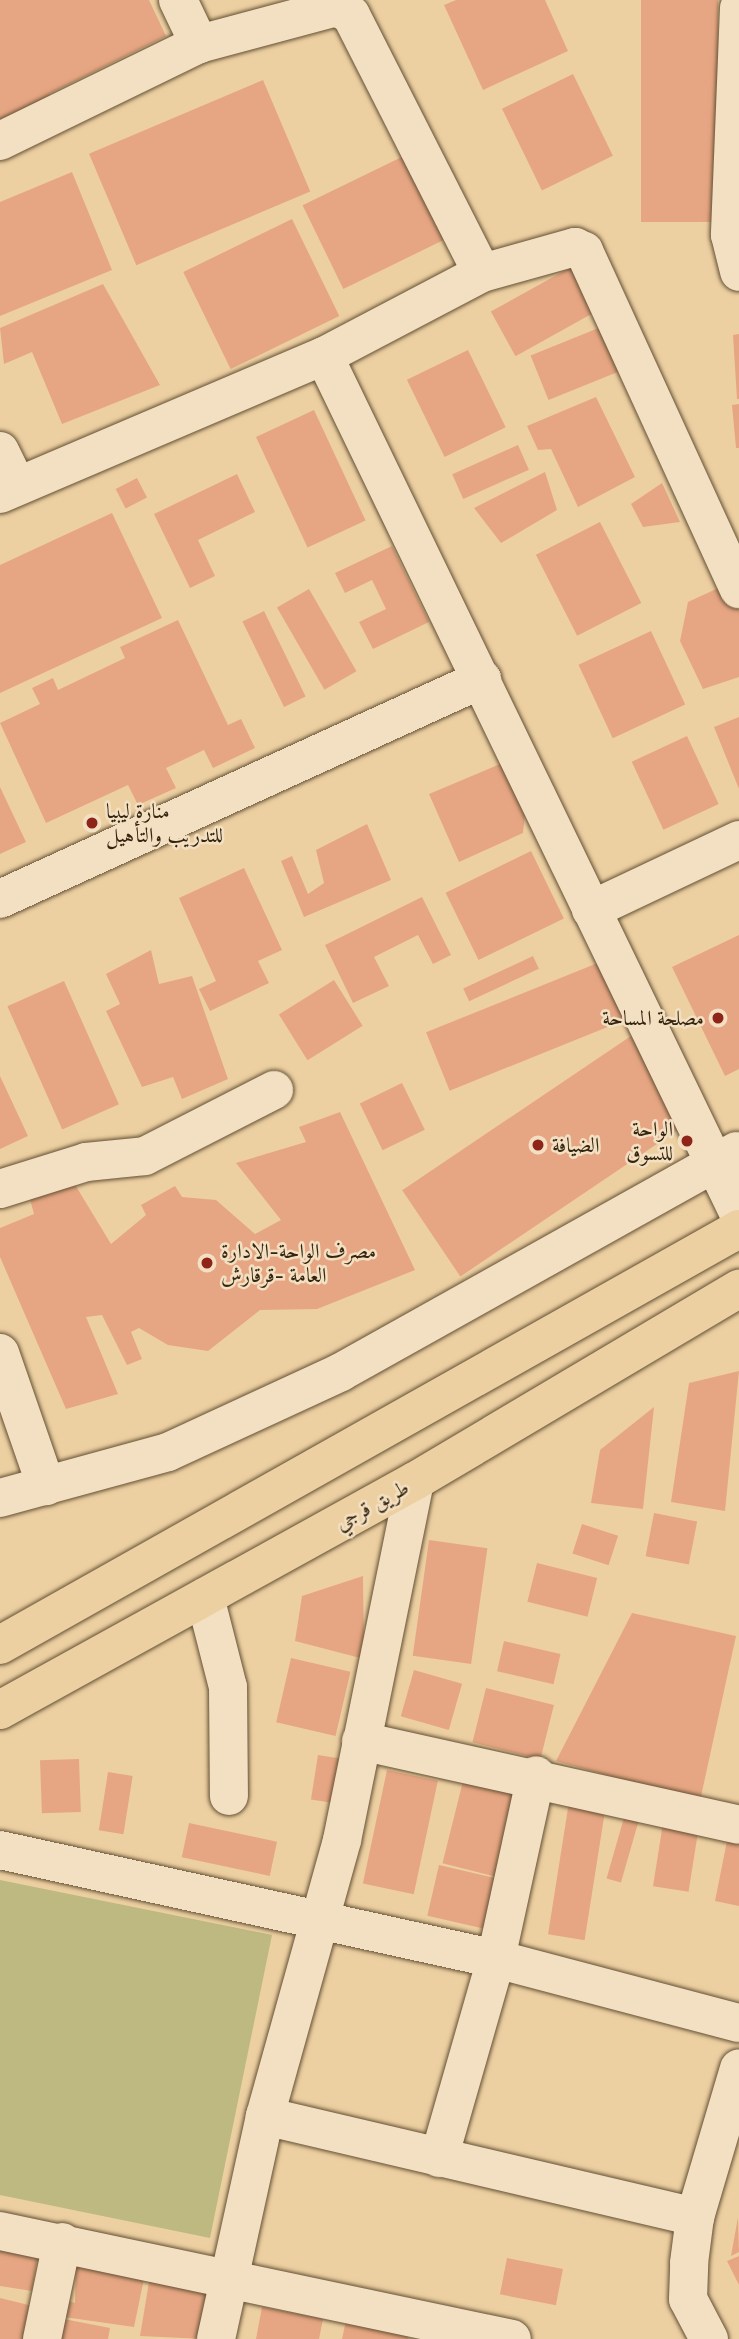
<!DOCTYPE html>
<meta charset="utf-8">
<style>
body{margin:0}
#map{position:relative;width:739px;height:2339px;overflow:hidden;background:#edd0a2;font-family:"Libre Caslon Text",Amiri,serif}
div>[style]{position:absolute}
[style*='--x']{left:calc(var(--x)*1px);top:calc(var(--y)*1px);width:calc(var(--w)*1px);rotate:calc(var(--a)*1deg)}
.green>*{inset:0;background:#beb981}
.building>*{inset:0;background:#e7a683;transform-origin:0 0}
.roads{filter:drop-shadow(0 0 2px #635034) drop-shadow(0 0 2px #635034)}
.minor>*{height:38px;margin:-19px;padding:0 19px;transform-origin:19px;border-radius:19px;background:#f3e0c3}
.highway>*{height:38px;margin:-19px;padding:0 19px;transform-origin:19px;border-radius:19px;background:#edd0a2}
.dots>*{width:19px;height:19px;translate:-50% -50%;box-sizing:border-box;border:4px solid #f3e0c3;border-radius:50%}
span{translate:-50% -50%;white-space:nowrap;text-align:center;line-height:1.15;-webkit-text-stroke:5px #f3e0c3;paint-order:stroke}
.poi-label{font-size:21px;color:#35250f}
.left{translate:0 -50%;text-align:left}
.right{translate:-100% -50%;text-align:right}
.street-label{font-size:21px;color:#35250f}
</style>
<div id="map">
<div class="green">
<div style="clip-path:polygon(0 1880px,272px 1935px,210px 2238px,0 2195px)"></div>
</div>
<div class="building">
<div style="clip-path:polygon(0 0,149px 0,166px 36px,49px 94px,56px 109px,0 136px)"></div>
<div style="clip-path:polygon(456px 0,545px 0,568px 51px,483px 90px,444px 5px)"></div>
<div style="left:641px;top:0;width:77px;height:222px"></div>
<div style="left:573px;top:74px;width:91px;height:79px;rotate:64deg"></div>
<div style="left:263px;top:80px;width:121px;height:189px;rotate:67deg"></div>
<div style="left:414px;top:151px;width:93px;height:124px;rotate:64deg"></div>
<div style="clip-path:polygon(72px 172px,112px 270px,0 316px,0 202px)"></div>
<div style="left:292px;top:219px;width:108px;height:121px;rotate:64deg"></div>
<div style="left:573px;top:266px;width:51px;height:94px;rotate:61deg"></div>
<div style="clip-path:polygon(103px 284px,160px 385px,62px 424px,32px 352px,4px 364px,0 328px)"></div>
<div style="left:601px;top:327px;width:48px;height:76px;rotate:68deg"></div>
<div style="clip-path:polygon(739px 334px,739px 399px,737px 399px,733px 335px)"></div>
<div style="left:468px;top:350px;width:86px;height:68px;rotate:64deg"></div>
<div style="clip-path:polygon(596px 397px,635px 477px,578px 507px,551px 449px,538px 450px,527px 426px)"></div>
<div style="clip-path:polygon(739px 404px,739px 448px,736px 448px,732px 405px)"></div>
<div style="left:314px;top:410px;width:122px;height:64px;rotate:65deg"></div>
<div style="left:518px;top:445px;width:27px;height:72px;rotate:66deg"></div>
<div style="clip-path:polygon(545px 472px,557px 510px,501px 543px,474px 508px)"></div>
<div style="clip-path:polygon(237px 474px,255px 512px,198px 540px,215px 576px,190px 588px,154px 514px)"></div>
<div style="left:137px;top:478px;width:22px;height:24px;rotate:63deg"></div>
<div style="clip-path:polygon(662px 483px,680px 522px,643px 527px,631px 504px)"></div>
<div style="clip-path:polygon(112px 513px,162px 618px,0 693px,0 565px)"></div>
<div style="left:600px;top:522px;width:91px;height:72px;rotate:63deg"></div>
<div style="clip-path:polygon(392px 546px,429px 622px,373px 649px,359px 622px,386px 609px,372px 580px,345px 593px,335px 573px)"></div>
<div style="clip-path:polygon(727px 584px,739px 610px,739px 677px,703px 689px,680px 641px,688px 602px)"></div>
<div style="left:309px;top:589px;width:95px;height:37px;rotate:60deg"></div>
<div style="left:264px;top:611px;width:95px;height:24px;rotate:64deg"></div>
<div style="clip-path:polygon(178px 620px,228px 725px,241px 719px,255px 748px,213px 768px,204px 750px,166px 768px,176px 788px,138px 805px,128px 785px,46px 823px,0 723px,40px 704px,32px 688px,53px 678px,58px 690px,125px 658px,120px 647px)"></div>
<div style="left:651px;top:631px;width:81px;height:80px;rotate:65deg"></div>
<div style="clip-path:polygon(739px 717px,739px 789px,714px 727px)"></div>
<div style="left:687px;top:736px;width:75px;height:61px;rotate:65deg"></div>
<div style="clip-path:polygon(505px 762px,527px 796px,523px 833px,459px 862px,429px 794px)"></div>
<div style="clip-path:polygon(0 787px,26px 842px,0 854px)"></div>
<div style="clip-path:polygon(367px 824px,391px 880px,304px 917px,281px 861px,292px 856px,308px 894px,324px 883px,316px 850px)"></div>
<div style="left:531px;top:851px;width:75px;height:95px;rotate:64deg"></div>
<div style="clip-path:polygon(244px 868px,282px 950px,258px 961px,269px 983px,210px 1011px,199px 989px,216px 981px,179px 898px)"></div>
<div style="clip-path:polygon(422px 897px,451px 955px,433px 964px,418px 935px,374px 957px,389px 986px,353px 1003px,325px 945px)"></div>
<div style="clip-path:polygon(739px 935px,739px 1069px,725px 1076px,672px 967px)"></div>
<div style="clip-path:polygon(151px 950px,159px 984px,192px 976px,228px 1079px,182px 1099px,173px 1077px,142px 1087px,106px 1011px,120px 1004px,106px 974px)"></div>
<div style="left:533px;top:956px;width:14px;height:77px;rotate:65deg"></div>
<div style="left:605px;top:960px;width:63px;height:193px;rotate:68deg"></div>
<div style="left:334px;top:980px;width:54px;height:65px;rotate:58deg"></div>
<div style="left:64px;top:981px;width:135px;height:62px;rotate:66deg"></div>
<div style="left:631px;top:1036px;width:104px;height:276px;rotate:56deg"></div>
<div style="clip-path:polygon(0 1076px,28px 1136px,0 1149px)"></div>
<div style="left:402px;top:1083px;width:52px;height:47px;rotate:64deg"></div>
<div style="clip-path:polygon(340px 1112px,415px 1270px,317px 1309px,260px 1310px,208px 1351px,168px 1345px,139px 1328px,131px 1332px,142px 1359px,127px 1365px,102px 1315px,86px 1317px,118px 1394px,66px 1409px,0 1257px,0 1228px,34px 1214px,28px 1192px,71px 1178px,111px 1244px,146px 1215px,141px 1205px,175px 1186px,182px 1197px,216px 1200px,255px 1234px,281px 1220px,236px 1163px,306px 1142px,299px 1127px)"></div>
<div style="clip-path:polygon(739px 1371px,725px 1511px,671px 1502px,689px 1383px)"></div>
<div style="clip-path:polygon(654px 1407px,643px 1509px,591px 1503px,600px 1450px)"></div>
<div style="left:654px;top:1513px;width:44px;height:44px;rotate:11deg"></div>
<div style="left:582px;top:1524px;width:38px;height:31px;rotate:18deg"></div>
<div style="left:429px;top:1540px;width:59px;height:117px;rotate:8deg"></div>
<div style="left:537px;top:1563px;width:62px;height:40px;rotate:14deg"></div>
<div style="clip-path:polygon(363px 1576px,364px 1659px,295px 1641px,302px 1596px)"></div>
<div style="clip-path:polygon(632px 1613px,736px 1636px,700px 1801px,556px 1761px)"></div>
<div style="left:504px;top:1641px;width:58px;height:31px;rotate:13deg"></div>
<div style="left:291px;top:1658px;width:61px;height:66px;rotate:13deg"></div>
<div style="left:414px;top:1670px;width:50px;height:48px;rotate:16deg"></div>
<div style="left:486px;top:1688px;width:70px;height:56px;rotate:14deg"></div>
<div style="left:318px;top:1755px;width:32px;height:45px;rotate:9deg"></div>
<div style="left:79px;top:1759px;width:53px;height:39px;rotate:88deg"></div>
<div style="left:387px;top:1770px;width:52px;height:116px;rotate:12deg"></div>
<div style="left:108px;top:1772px;width:25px;height:59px;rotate:9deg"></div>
<div style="left:464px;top:1777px;width:59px;height:89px;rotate:14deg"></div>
<div style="left:569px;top:1802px;width:37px;height:134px;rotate:9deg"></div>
<div style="left:625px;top:1814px;width:15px;height:67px;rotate:16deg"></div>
<div style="left:189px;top:1823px;width:90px;height:35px;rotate:12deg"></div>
<div style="left:663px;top:1823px;width:36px;height:64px;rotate:9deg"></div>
<div style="clip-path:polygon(729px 1831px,739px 1833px,739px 1906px,715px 1901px)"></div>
<div style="left:439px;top:1865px;width:63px;height:52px;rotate:13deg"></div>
<div style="clip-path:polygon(738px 2217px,739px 2252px,731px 2256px)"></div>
<div style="clip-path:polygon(0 2247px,38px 2254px,32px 2291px,0 2286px)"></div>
<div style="clip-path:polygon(739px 2256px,739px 2285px,727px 2261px)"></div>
<div style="left:507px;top:2258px;width:57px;height:37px;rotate:11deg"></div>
<div style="clip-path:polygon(76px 2260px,145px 2274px,134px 2327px,64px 2317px,67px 2301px,75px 2303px)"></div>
<div style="clip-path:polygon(150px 2276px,213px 2288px,205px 2339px,140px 2336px)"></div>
<div style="clip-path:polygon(0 2298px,45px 2309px,38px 2339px,0 2339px)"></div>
<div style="clip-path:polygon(262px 2307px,323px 2319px,319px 2339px,256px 2339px)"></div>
<div style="clip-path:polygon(347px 2316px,410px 2330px,408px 2339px,342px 2339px)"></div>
<div style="clip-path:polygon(64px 2319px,110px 2328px,108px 2339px,49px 2339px)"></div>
</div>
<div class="roads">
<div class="minor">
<div style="--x:178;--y:0;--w:49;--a:64.5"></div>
<div style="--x:739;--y:8;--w:227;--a:92.3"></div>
<div style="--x:730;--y:235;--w:38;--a:76"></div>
<div style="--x:0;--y:141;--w:221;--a:-26"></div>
<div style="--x:199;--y:44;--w:143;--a:-15"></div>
<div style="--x:337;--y:7;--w:16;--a:30"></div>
<div style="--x:351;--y:15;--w:289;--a:63.1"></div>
<div style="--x:324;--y:356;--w:953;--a:64.19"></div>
<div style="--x:0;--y:451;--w:39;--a:64"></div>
<div style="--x:0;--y:494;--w:352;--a:-23.1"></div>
<div style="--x:324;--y:356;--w:178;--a:-27.7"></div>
<div style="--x:482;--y:273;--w:97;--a:-15.6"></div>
<div style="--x:575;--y:247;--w:10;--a:24"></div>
<div style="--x:584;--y:251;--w:372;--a:65.4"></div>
<div style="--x:0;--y:899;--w:530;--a:-24.53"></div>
<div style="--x:591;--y:910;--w:164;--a:-25.3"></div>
<div style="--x:0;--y:1189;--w:90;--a:-17.4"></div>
<div style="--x:86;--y:1162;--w:59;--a:-5.8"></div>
<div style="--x:145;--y:1156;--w:145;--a:-27.1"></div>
<div style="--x:0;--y:1353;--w:141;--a:70.9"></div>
<div style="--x:0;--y:1498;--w:174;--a:-15.3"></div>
<div style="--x:168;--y:1452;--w:191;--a:-24.8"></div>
<div style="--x:341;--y:1372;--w:453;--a:-29.2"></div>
<div style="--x:205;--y:1597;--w:93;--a:75.7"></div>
<div style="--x:228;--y:1687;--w:109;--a:89.5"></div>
<div style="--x:361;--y:1741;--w:387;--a:12.5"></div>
<div style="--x:0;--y:1850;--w:508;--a:12.39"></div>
<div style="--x:496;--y:1959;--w:251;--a:14.8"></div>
<div style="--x:265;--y:2116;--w:442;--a:13.2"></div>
<div style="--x:439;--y:2158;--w:207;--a:-74"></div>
<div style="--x:496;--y:1959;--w:188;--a:-77.7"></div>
<div style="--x:0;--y:2231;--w:523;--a:11.91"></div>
<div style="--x:42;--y:2339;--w:99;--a:-78.3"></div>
<div style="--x:216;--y:2339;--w:228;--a:-77.6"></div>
<div style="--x:265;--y:2116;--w:287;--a:-74.4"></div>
<div style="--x:342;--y:1840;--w:366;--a:-78.5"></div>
<div style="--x:709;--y:2339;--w:45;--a:-117.7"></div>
<div style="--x:688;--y:2299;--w:36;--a:-88"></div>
<div style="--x:689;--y:2263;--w:46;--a:-82.6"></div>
<div style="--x:695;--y:2217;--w:155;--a:-73.5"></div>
</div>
<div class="highway">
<div style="--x:0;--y:1645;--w:848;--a:-29.38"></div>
<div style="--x:0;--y:1710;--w:474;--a:-28.9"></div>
<div style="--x:415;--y:1481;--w:377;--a:-30.7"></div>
</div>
</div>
<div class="dots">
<div style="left:92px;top:823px;background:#8f2418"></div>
<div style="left:718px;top:1018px;background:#8f2418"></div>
<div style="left:687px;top:1141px;background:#8f2418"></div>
<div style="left:538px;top:1145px;background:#8f2418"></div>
<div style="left:207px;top:1263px;background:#8f2418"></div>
</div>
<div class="poi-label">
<span class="left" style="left:106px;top:823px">منارة ليبيا<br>للتدريب والتأهيل</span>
<span class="right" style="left:704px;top:1018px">مصلحة المساحة</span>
<span class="right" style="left:673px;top:1141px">الواحة<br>للتسوق</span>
<span class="left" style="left:552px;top:1145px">الضيافة</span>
<span class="left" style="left:221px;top:1263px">مصرف الواحة-الادارة<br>العامة -قرقارش</span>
</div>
<div class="street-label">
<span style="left:372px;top:1505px;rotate:-29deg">طريق قرجي</span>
</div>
</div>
